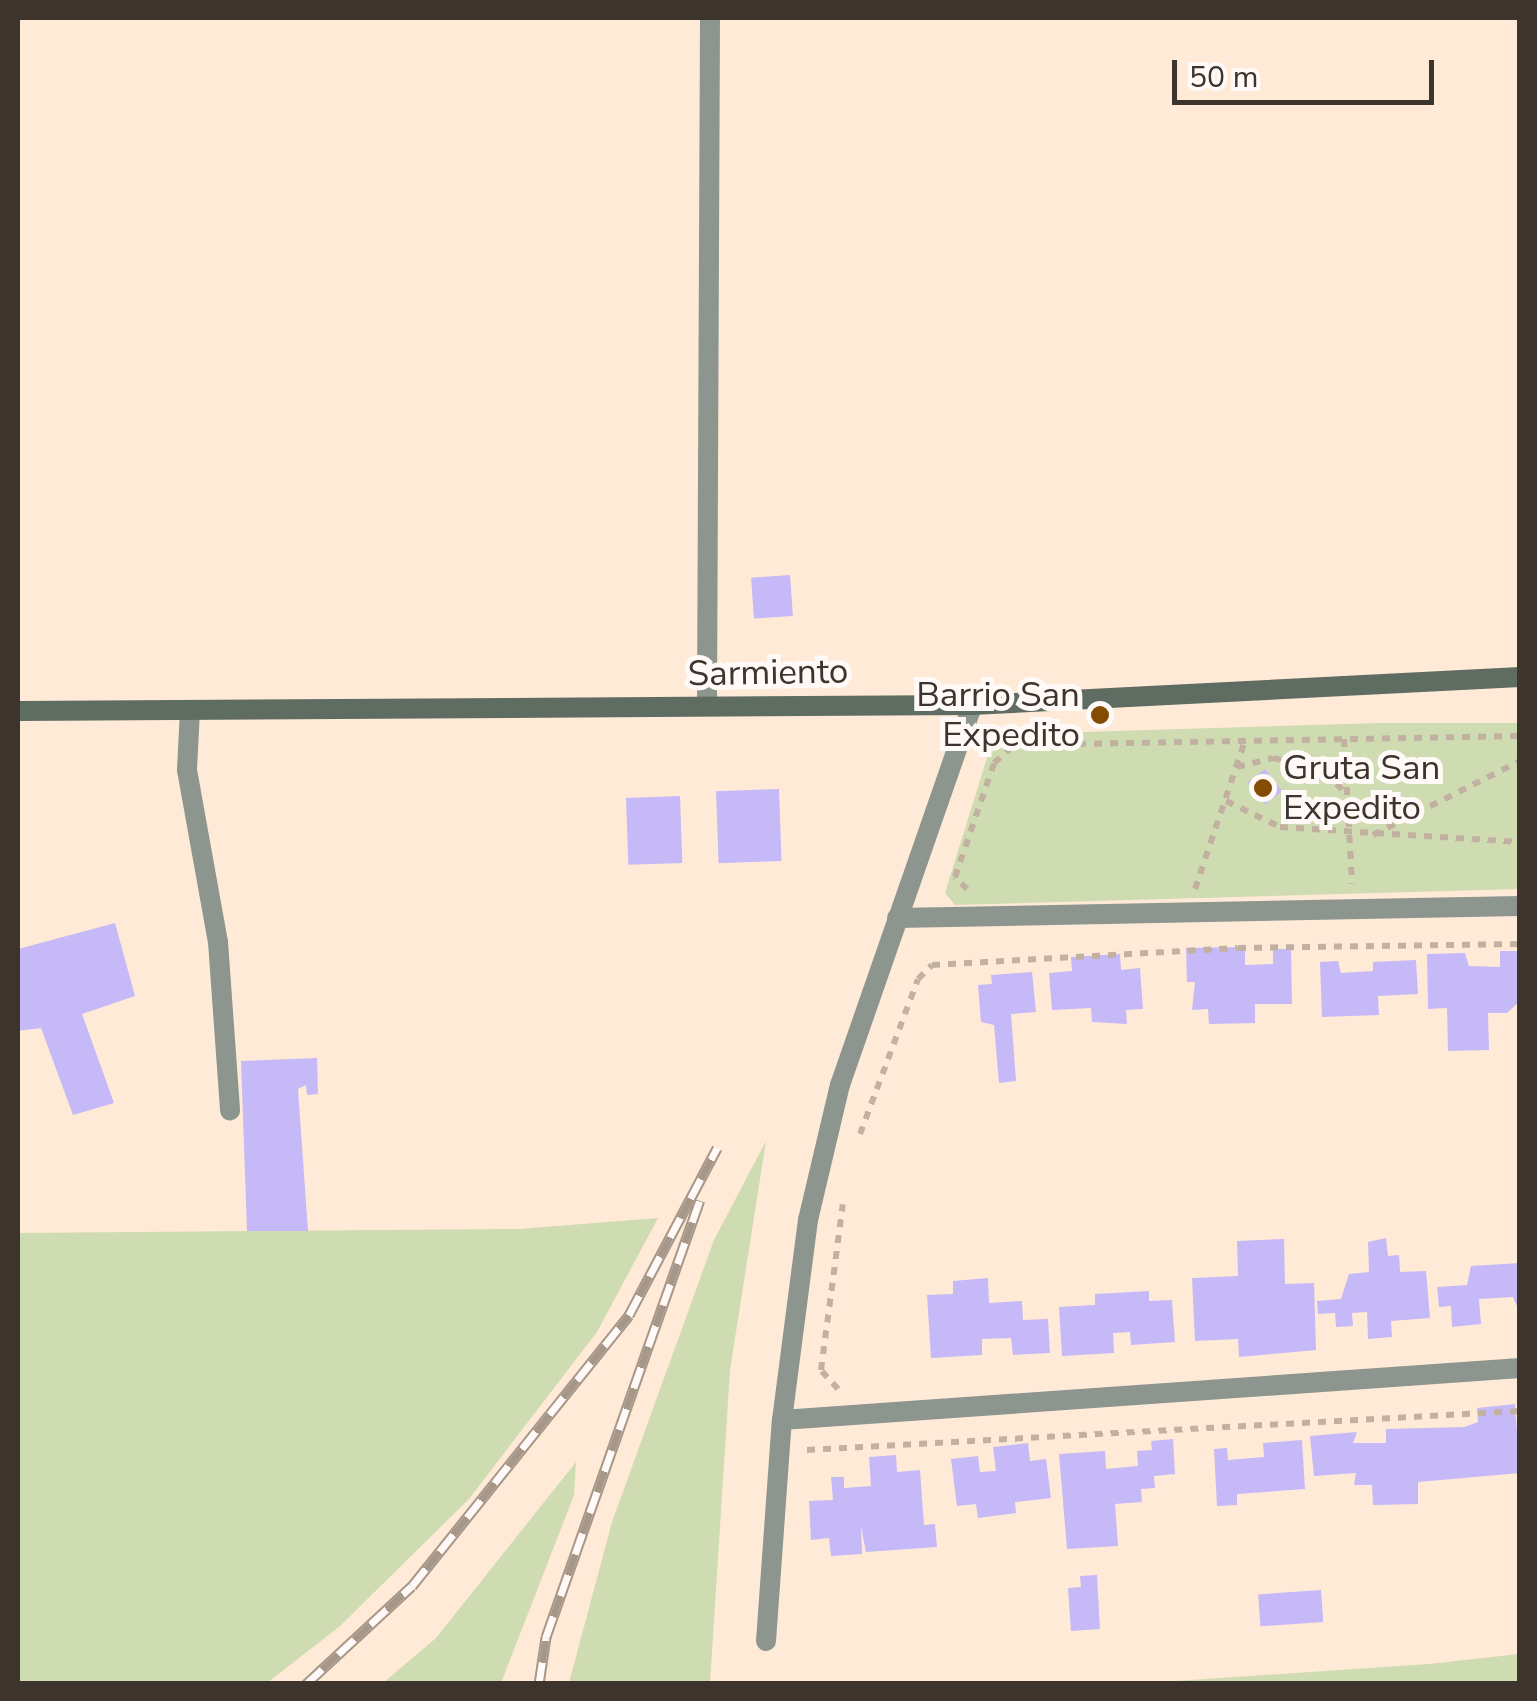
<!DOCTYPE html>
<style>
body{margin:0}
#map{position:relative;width:1537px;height:1701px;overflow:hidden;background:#ffead7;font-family:"Nunito Sans",sans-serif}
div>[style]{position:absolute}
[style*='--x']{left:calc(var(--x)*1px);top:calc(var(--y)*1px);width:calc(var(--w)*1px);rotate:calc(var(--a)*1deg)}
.green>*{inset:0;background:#cfdbb1}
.building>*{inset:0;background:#c5b9f8;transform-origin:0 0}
.path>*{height:6px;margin-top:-3px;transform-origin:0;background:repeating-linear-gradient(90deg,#c2b1a1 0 8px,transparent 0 16px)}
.minor>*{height:20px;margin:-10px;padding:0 10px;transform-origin:10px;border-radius:10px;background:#8c968f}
.secondary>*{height:20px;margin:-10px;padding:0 10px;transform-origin:10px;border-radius:10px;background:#5e6c62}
.rail>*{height:11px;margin-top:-5.5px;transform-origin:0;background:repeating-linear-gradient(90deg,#fffaf7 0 22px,#a69789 0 44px);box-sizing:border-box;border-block:2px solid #a69789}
.dots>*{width:28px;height:28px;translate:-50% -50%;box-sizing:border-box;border:5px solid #fffaf7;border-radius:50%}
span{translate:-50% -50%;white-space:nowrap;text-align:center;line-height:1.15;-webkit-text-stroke:10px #fffaf7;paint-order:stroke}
.street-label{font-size:35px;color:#3c342d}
.poi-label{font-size:35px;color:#3c342d}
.right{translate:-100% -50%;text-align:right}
.left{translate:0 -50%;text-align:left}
.frame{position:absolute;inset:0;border:20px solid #3c342d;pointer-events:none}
.scale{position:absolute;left:1172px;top:60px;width:262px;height:45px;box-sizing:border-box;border:5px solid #3c342d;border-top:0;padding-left:12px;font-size:30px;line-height:35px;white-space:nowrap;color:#3c342d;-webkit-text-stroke:8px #fffaf7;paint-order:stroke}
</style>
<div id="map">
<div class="green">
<div style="clip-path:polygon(1380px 723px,1519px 723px,1519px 889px,955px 905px,945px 893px,990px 748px,1012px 734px)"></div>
<div style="clip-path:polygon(766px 1141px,730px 1370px,710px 1683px,569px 1683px,612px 1522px,714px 1240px)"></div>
<div style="clip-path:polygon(658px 1218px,597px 1332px,469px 1499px,340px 1626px,267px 1683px,18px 1683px,18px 1233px,519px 1229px)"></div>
<div style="clip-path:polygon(576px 1462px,574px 1495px,501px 1683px,383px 1683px,436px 1638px)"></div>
<div style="clip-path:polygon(1519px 1654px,1519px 1683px,1147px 1683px,1429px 1664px)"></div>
</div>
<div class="building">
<div style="left:790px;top:575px;width:41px;height:39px;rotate:86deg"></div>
<div style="left:1265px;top:769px;width:28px;height:22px;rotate:52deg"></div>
<div style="left:779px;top:789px;width:72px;height:63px;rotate:88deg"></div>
<div style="left:680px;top:796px;width:67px;height:54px;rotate:88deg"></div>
<div style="clip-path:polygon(115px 923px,135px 996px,82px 1014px,114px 1103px,73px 1115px,41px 1028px,18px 1031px,18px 949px)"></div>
<div style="clip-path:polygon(1245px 947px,1245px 965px,1273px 964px,1273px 949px,1291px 949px,1292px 1004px,1255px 1004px,1255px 1023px,1209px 1024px,1208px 1009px,1192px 1010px,1195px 982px,1187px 982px,1186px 948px)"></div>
<div style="clip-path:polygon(1500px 951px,1520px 951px,1520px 1001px,1507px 1013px,1488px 1013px,1489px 1050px,1448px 1051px,1447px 1008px,1428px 1009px,1427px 954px,1465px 953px,1469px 966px,1500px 967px)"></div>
<div style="clip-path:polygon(1120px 954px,1121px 970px,1140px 968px,1143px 1009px,1126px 1010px,1127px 1024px,1092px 1022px,1091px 1008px,1052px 1010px,1049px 973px,1072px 971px,1071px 957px)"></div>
<div style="clip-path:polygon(1416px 960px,1418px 994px,1378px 996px,1379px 1015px,1322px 1017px,1320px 962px,1338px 961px,1341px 973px,1373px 971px,1373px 962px)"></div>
<div style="clip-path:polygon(1032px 972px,1036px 1012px,1011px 1014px,1016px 1081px,999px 1083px,994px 1025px,981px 1022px,978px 985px,992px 984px,991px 975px)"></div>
<div style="clip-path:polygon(317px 1058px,318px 1094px,307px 1095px,306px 1085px,298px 1089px,308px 1231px,247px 1231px,241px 1061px)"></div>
<div style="clip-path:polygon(1386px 1238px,1388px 1256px,1399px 1255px,1400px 1272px,1426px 1271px,1430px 1318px,1391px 1321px,1392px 1337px,1368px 1339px,1367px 1312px,1352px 1313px,1353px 1326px,1336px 1327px,1335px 1313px,1318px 1314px,1317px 1301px,1341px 1299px,1349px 1274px,1369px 1272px,1368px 1242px)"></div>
<div style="clip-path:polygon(1284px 1239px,1285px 1284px,1314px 1283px,1316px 1350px,1239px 1357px,1238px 1339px,1195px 1341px,1192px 1278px,1238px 1276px,1237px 1241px)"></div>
<div style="clip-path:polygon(1520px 1263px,1520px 1313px,1513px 1297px,1479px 1299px,1481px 1324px,1452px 1327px,1451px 1306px,1439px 1307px,1437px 1287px,1467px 1285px,1471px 1266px)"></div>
<div style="clip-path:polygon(988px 1278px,989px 1303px,1022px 1301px,1023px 1320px,1048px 1319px,1050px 1353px,1013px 1355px,1011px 1338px,982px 1339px,982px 1355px,931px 1358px,927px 1295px,953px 1294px,953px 1281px)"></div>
<div style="clip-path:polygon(1149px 1291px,1149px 1301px,1172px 1300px,1175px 1342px,1131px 1345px,1130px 1332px,1113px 1333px,1114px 1353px,1062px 1356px,1059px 1307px,1095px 1305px,1095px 1294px)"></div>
<div style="clip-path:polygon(1515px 1404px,1520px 1473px,1418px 1482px,1418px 1504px,1373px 1505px,1372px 1485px,1354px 1485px,1356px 1473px,1314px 1476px,1310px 1436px,1357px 1432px,1353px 1443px,1386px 1443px,1386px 1429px,1464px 1427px,1478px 1422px,1477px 1408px)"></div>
<div style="clip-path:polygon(1173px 1439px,1175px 1474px,1154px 1476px,1155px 1488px,1141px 1489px,1142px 1502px,1115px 1504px,1118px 1546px,1067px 1549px,1059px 1454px,1105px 1451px,1106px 1469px,1138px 1466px,1137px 1451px,1152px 1450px,1151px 1441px)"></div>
<div style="clip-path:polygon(1302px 1440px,1305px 1489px,1237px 1494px,1237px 1505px,1217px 1506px,1214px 1449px,1227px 1448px,1228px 1460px,1264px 1457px,1263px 1443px)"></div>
<div style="clip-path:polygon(1028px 1443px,1030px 1461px,1046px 1459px,1051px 1498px,1015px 1502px,1016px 1513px,978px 1518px,976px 1504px,957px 1506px,951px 1459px,978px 1456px,980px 1472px,996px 1471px,993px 1447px)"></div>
<div style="clip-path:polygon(896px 1455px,897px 1472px,920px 1470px,924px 1525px,935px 1524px,937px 1547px,866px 1552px,861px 1526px,862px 1554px,831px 1556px,829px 1538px,811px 1540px,809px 1501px,833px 1500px,831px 1477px,844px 1477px,844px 1488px,871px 1486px,869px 1457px)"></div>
<div style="clip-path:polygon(1097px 1575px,1100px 1629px,1071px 1631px,1068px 1588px,1081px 1587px,1080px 1576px)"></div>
<div style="left:1321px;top:1590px;width:32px;height:63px;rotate:86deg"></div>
</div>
<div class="path">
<div style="--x:1344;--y:739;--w:145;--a:86.8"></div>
<div style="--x:1237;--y:767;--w:37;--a:-14"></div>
<div style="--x:1273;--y:758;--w:29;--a:12"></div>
<div style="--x:1301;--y:764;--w:26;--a:21"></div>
<div style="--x:1325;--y:773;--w:28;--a:44"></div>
<div style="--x:1226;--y:801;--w:60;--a:25.7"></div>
<div style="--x:1280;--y:827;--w:240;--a:3.6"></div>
<div style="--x:1373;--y:835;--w:165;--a:-26.7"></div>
<div style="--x:967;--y:889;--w:17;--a:-135"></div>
<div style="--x:955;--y:877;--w:120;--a:-71.1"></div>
<div style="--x:994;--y:763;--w:27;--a:-42"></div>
<div style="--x:1014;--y:745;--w:506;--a:-1.02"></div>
<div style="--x:1195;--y:889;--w:157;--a:-71.4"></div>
<div style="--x:860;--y:1134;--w:165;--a:-69.5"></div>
<div style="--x:918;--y:979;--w:20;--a:-45"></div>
<div style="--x:932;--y:965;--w:306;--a:-3.2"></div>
<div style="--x:1238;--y:948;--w:282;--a:-0.8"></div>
<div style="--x:838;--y:1389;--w:25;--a:-132"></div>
<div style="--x:821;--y:1370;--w:167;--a:-82.5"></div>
<div style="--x:807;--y:1450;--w:714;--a:-3.13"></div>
</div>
<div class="minor">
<div style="--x:707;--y:706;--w:688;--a:-89.75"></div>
<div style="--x:190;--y:710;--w:60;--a:92.9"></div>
<div style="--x:187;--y:770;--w:175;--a:79.8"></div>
<div style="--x:218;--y:942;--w:169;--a:85.9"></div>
<div style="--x:897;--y:918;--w:623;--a:-1.1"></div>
<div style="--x:782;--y:1420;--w:740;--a:-4.03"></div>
<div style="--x:766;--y:1641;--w:222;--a:-85.9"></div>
<div style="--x:782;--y:1420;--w:202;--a:-82.6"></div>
<div style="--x:808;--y:1220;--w:139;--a:-76.7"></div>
<div style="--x:840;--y:1085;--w:402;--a:-70.8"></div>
</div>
<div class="secondary">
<div style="--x:18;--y:711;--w:954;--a:-0.36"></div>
<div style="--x:972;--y:705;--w:549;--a:-2.92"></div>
</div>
<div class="rail">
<div style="--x:306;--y:1684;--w:144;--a:-42.8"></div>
<div style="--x:412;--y:1586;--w:347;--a:-51.3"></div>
<div style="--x:629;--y:1315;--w:189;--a:-62.2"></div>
<div style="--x:539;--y:1684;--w:48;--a:-81.5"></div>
<div style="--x:546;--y:1637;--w:463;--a:-70.6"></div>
</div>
<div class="dots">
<div style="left:1100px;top:715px;background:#864b03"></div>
<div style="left:1263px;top:788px;background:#864b03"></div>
</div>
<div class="street-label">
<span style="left:768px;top:673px;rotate:-1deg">Sarmiento</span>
</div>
<div class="poi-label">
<span class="right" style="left:1080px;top:715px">Barrio San<br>Expedito</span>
<span class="left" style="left:1283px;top:788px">Gruta San<br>Expedito</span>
</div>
<div class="frame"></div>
<div class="scale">50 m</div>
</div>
